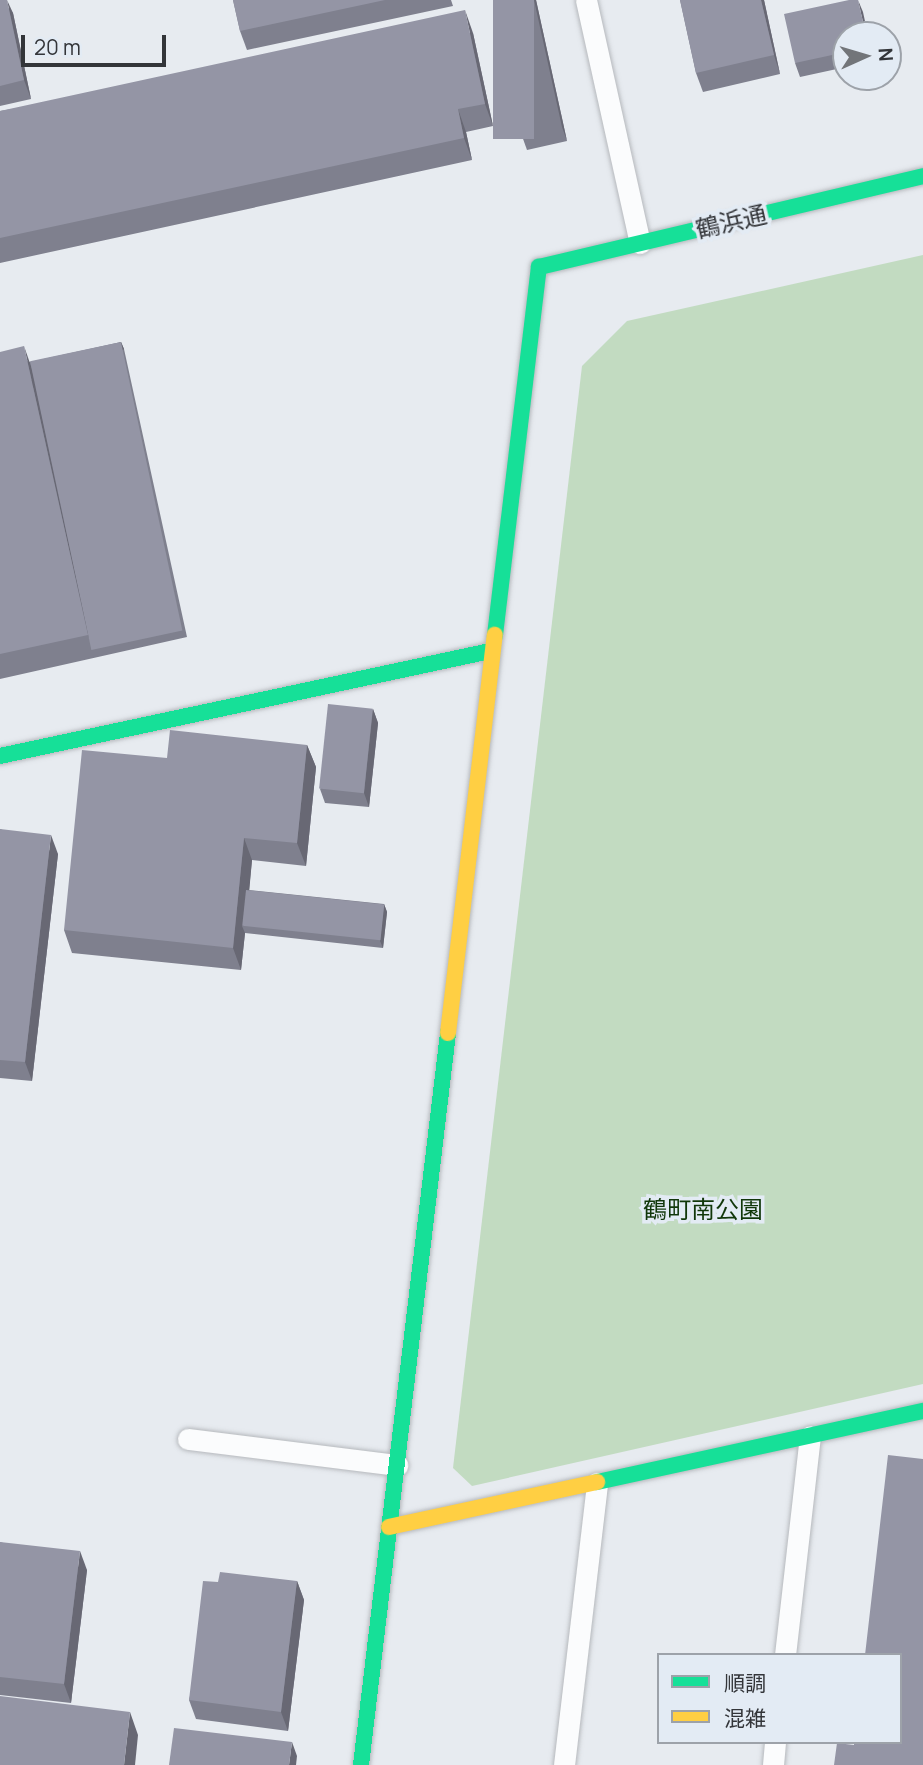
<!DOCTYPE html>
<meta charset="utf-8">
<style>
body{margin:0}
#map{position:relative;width:923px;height:1765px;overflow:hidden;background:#e7ebf0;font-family:Manrope,"Noto Sans JP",sans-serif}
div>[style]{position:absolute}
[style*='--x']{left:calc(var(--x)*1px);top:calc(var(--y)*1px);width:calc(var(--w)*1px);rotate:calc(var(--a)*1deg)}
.green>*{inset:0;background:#c2dbc1}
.roads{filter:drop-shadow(0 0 2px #b6b9bd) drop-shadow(0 0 2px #b6b9bd)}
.lane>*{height:21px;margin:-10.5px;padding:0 10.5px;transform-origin:10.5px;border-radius:10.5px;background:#fbfcfd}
.fast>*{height:16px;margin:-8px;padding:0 8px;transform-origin:8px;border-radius:8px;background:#16e098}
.slow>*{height:16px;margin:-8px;padding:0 8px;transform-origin:8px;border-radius:8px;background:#ffcf43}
.wall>*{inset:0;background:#7f808e}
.shaded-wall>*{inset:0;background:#686874;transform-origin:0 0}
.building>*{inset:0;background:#9495a5;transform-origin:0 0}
span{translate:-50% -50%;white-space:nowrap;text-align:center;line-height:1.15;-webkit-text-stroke:7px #e3ebf4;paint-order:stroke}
.street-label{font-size:24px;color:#333539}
.park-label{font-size:24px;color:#11370a}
.legend{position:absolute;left:657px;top:1653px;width:245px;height:91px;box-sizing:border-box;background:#e3ebf4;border:2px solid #9da2a9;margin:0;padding:9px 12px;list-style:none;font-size:21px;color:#333539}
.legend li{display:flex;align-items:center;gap:14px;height:35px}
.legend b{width:35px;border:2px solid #9da2a9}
.north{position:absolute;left:832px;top:21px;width:70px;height:70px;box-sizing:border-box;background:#e3ebf4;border:2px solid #9da2a9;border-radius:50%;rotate:86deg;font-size:19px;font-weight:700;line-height:28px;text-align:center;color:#333539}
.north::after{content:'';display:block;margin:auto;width:24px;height:32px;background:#727579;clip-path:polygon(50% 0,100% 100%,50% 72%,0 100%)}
.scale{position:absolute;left:21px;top:35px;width:145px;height:32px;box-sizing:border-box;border:4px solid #333539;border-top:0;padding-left:9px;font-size:21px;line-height:24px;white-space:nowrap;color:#333539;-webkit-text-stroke:5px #e3ebf4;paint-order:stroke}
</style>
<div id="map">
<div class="green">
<div style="clip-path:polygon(923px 255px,923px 1384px,472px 1486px,453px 1468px,582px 366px,627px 321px)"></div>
</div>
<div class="roads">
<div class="lane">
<div style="--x:586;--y:0;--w:249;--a:77.5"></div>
<div style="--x:188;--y:1439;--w:211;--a:7.1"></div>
<div style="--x:785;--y:1655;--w:220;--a:-83.5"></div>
<div style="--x:564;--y:1765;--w:284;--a:-83.3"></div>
<div style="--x:773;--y:1765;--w:23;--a:-85"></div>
</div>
<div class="fast">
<div style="--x:495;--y:635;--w:371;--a:-83.2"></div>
<div style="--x:539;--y:267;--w:395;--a:-13.3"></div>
<div style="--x:0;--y:756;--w:501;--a:-12.09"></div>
<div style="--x:597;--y:1482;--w:334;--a:-12.3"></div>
<div style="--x:361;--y:1765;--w:737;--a:-83.22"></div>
</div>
<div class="slow">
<div style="--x:448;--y:1033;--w:401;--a:-83.3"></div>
<div style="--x:389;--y:1527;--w:213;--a:-12.2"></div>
</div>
</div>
<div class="wall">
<div style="clip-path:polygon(0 0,13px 13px,31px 99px,0 106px)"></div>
<div style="clip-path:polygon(233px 0,451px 0,453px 6px,247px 50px,240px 31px)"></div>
<div style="clip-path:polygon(493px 0,536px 0,567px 141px,527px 150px,522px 136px)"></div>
<div style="clip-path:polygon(680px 0,764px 0,780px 74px,703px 92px,696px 73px)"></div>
<div style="clip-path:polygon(863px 12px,846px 35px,846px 67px,800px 77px,795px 63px)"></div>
<div style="clip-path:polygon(473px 33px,493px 126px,466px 132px,472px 160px,0 263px,0 111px)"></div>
<div style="clip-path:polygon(121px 342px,124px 349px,187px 637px,0 679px,0 352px,30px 362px)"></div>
<div style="clip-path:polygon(373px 709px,378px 723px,369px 807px,325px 803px,320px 789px)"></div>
<div style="clip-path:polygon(307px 745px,316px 767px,306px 866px,252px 860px,249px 890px,384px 904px,387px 912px,383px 948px,245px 933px,241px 970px,72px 953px,64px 930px,167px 758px)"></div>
<div style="clip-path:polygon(0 829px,58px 854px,32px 1081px,0 1078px)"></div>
<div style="clip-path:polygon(0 1542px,87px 1570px,71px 1703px,0 1695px)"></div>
<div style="clip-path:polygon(297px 1581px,304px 1600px,288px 1731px,196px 1719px,189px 1700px,218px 1582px)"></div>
</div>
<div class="shaded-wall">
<div style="clip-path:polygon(7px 0,13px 13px,31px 99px,24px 80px)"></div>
<div style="clip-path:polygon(534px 0,536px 0,567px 141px,562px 127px)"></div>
<div style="clip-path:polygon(761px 0,764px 0,780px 74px,774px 55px)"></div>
<div style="clip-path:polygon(858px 0,863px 12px,868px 35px,866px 35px)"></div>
<div style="clip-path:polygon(465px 10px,473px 33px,493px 126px,485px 104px)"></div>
<div style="clip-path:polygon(458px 109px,466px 132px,472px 160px,464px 138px)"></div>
<div style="left:121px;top:342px;width:8px;height:295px;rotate:67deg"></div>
<div style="clip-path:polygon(24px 346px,32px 369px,93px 650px,88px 635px)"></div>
<div style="clip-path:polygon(373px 709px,378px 723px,369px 807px,364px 793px)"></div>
<div style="clip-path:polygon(307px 745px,316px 767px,306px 866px,297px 843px)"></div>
<div style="clip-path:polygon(51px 835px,58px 854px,32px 1081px,25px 1062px)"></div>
<div style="clip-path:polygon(244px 838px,252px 860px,246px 926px,242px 926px,245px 933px,241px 970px,233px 948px)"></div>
<div style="clip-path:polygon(384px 904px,387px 912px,383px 948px,380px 941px)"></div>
<div style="clip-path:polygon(80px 1551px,87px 1570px,71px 1703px,64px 1684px)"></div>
<div style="clip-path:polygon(297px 1581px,304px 1600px,288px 1731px,281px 1712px)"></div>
<div style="clip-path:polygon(130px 1712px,138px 1735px,135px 1765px,124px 1765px)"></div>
<div style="clip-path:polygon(292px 1742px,297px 1756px,296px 1765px,289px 1765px)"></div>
</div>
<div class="building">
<div style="clip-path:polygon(0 0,7px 0,24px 80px,0 86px)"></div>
<div style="clip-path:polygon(233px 0,385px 0,240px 31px)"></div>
<div style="left:493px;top:0;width:41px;height:139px"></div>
<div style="clip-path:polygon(680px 0,761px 0,774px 55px,696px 73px)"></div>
<div style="clip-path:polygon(849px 0,858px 0,866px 35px,846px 35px,846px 52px,795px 63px,784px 14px)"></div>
<div style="clip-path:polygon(465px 10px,485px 104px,458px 109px,464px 138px,0 238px,0 111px)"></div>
<div style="left:121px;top:342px;width:295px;height:93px;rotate:78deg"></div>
<div style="clip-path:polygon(24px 346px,88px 635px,0 654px,0 352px)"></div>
<div style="left:328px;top:704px;width:45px;height:85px;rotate:6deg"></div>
<div style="clip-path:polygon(170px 730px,307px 745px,297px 843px,244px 838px,233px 948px,64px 930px,82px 750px,167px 758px)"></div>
<div style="clip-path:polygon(0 829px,51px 835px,25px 1062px,0 1060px)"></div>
<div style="left:246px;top:890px;width:139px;height:36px;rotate:6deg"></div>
<div style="clip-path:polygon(888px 1455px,923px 1459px,923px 1765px,834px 1765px,837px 1743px,854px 1745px,854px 1742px,900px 1742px,900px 1655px,865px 1655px)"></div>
<div style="clip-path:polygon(0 1542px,80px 1551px,64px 1684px,0 1677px)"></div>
<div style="clip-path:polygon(220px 1572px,297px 1581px,281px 1712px,189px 1700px,203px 1581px,218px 1582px)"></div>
<div style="clip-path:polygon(0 1696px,130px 1712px,124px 1765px,0 1765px)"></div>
<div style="clip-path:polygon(174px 1728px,292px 1742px,289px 1765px,169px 1765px)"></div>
</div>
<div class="street-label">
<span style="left:731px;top:221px;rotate:-13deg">鶴浜通</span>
</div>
<div class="park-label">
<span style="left:703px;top:1209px">鶴町南公園</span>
</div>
<ul class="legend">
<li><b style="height:9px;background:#16e098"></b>順調</li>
<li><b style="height:9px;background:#ffcf43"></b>混雑</li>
</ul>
<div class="north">N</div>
<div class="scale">20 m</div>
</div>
